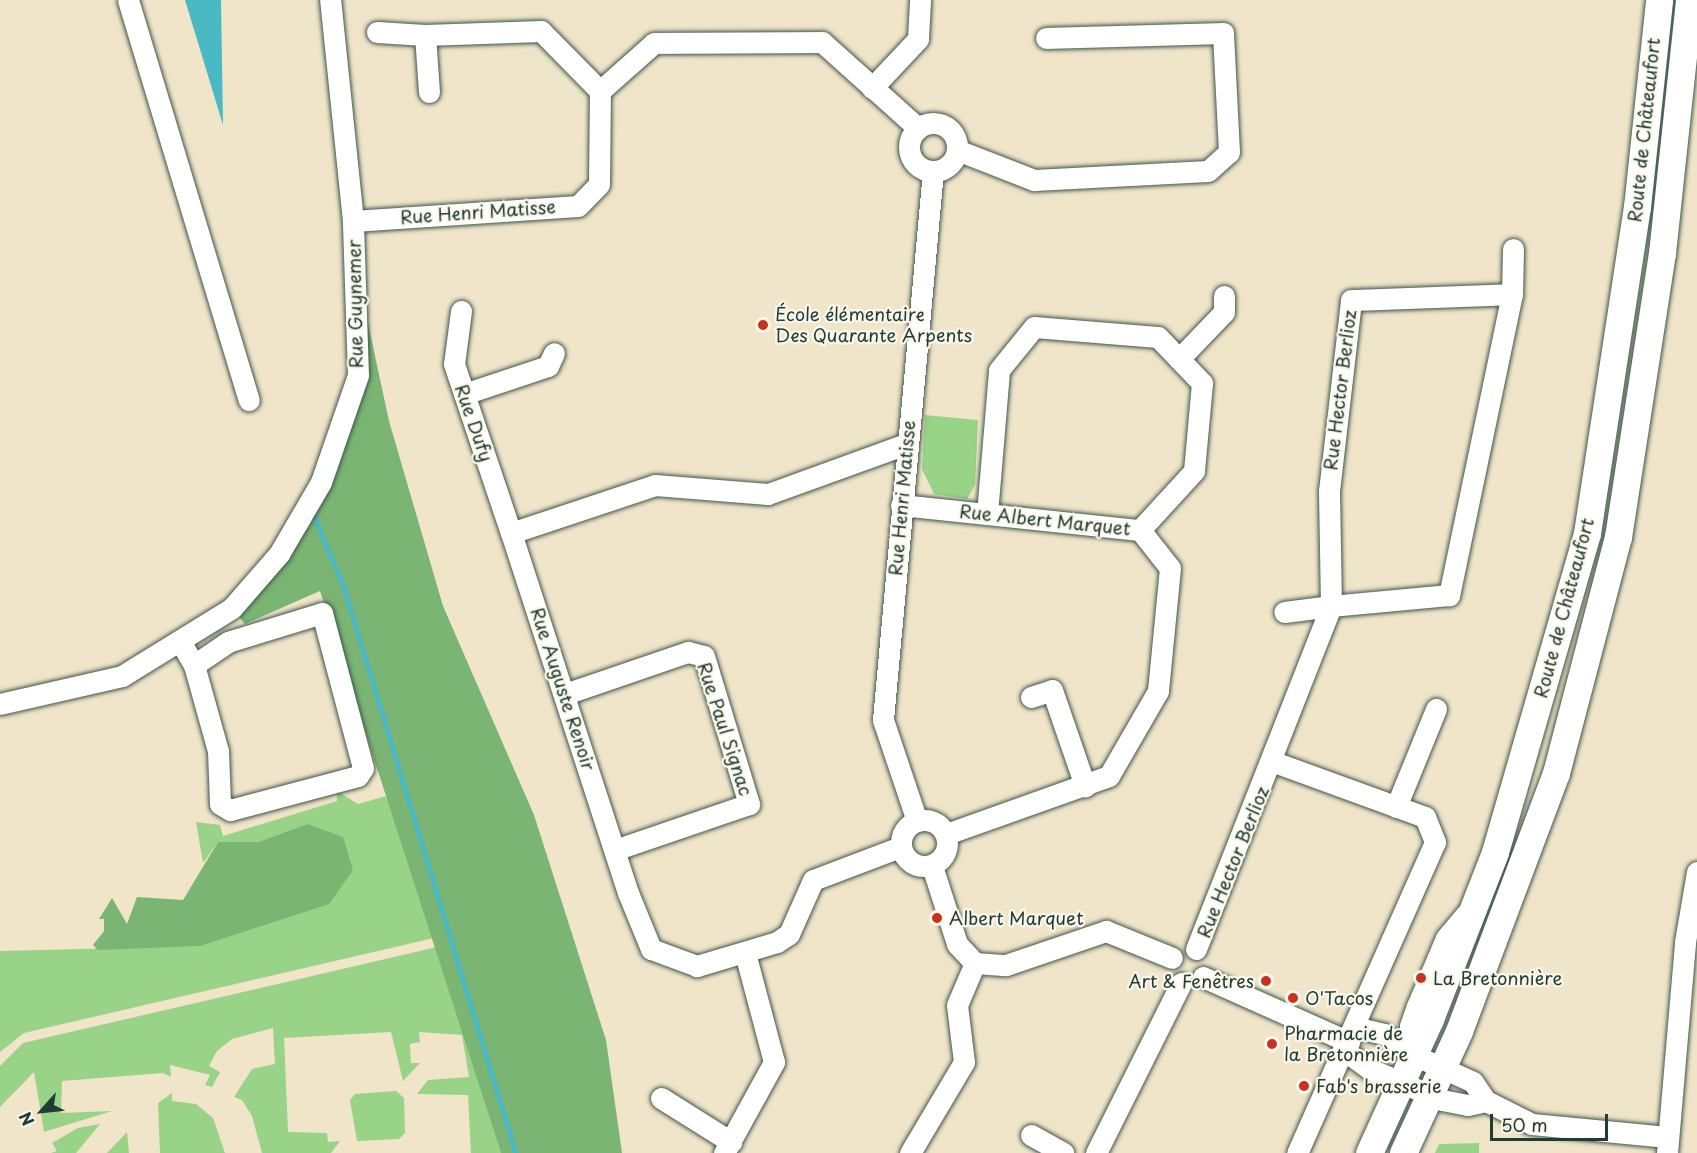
<!DOCTYPE html>
<meta charset="utf-8">
<style>
body{margin:0}
#map{position:relative;width:1697px;height:1153px;overflow:hidden;background:#f0e5c9;font-family:"Playpen Sans",sans-serif}
div>[style]{position:absolute}
[style*='--x']{left:calc(var(--x)*1px);top:calc(var(--y)*1px);width:calc(var(--w)*1px);rotate:calc(var(--a)*1deg)}
.green>*{inset:0;background:#98d387}
.forest>*{inset:0;background:#7ab574}
.water>*{inset:0;background:#4bb9c4}
.stream>*{height:4.5px;margin:-2.25px;padding:0 2.25px;transform-origin:2.25px;border-radius:2.25px;background:#4bb9c4}
.roads{filter:drop-shadow(0 0 2px #3e564a) drop-shadow(0 0 2px #3e564a)}
.minor>*{height:21px;margin:-10.5px;padding:0 10.5px;transform-origin:10.5px;border-radius:10.5px;background:#fff}
.minor>.ring{margin:-10.5px;padding:0;box-sizing:content-box;background:none;border:21px solid #fff;border-radius:50%}
.major>*{height:27px;margin:-13.5px;padding:0 13.5px;transform-origin:13.5px;border-radius:13.5px;background:#fff}
.dots>*{width:16px;height:16px;translate:-50% -50%;box-sizing:border-box;border:3px solid #fbf7ec;border-radius:50%}
span{translate:-50% -50%;white-space:nowrap;text-align:center;line-height:1.15;-webkit-text-stroke:4.5px #fbf7ec;paint-order:stroke}
.street-label{font-size:18px;color:#1f3d34}
.poi-label{font-size:18px;color:#1f3d34}
.left{translate:0 -50%;text-align:left}
.right{translate:-100% -50%;text-align:right}
.north{position:absolute;left:12px;top:1081px;width:60px;height:60px;-webkit-text-stroke:4px #fbf7ec;paint-order:stroke;rotate:243deg;font-size:16px;font-weight:700;line-height:24px;text-align:center;color:#1f3d34}
.north::after{content:'';display:block;margin:auto;width:21px;height:27px;background:#1f3d34;clip-path:polygon(50% 0,100% 100%,50% 72%,0 100%)}
.scale{position:absolute;left:1490px;top:1114px;width:118px;height:27px;box-sizing:border-box;border:3px solid #1f3d34;border-top:0;padding-left:8px;font-size:18px;line-height:21px;white-space:nowrap;color:#1f3d34;-webkit-text-stroke:4px #fbf7ec;paint-order:stroke}
</style>
<div id="map">
<div class="green">
<div style="clip-path:polygon(925px 415px,978px 420px,975px 485px,967px 499px,934px 494px,922px 469px)"></div>
<div style="clip-path:polygon(337px 791px,358px 804px,386px 796px,434px 938px,24px 1033px,0 1052px,0 951px,200px 946px,307px 824px,258px 842px,218px 842px,203px 863px,196px 822px,220px 825px,223px 836px,337px 801px)"></div>
<div style="clip-path:polygon(437px 947px,501px 1153px,471px 1153px,468px 1095px,417px 1094px,428px 1080px,469px 1077px,462px 1035px,419px 1032px,420px 1042px,410px 1044px,411px 1063px,420px 1063px,403px 1081px,391px 1032px,284px 1038px,288px 1132px,327px 1133px,328px 1142px,340px 1141px,331px 1153px,262px 1153px,252px 1116px,242px 1100px,234px 1097px,252px 1069px,275px 1064px,273px 1028px,232px 1039px,217px 1051px,209px 1066px,220px 1072px,212px 1087px,205px 1085px,210px 1075px,170px 1065px,171px 1077px,163px 1073px,62px 1081px,61px 1113px,112px 1111px,44px 1132px,34px 1072px,0 1107px,0 1066px,23px 1043px)"></div>
<div style="clip-path:polygon(396px 1091px,404px 1098px,405px 1133px,399px 1139px,357px 1141px,350px 1100px,355px 1094px)"></div>
<div style="clip-path:polygon(172px 1093px,172px 1101px,196px 1104px,213px 1118px,225px 1153px,160px 1153px,158px 1103px)"></div>
<div style="clip-path:polygon(100px 1124px,76px 1153px,51px 1153px,57px 1151px,52px 1143px,78px 1128px)"></div>
<div style="clip-path:polygon(127px 1132px,129px 1153px,107px 1153px)"></div>
<div style="clip-path:polygon(1479px 1143px,1479px 1153px,1435px 1153px,1439px 1144px)"></div>
</div>
<div class="forest">
<div style="clip-path:polygon(366px 314px,389px 421px,443px 606px,534px 815px,606px 1040px,622px 1153px,501px 1153px,320px 591px,245px 624px,235px 612px,309px 527px,355px 416px)"></div>
<div style="clip-path:polygon(307px 824px,343px 837px,353px 870px,329px 904px,200px 946px,98px 950px,93px 945px,104px 931px,104px 919px,99px 919px,112px 898px,127px 924px,137px 897px,183px 900px,218px 842px,258px 842px)"></div>
</div>
<div class="water">
<div style="clip-path:polygon(185px 0,221px 0,223px 125px)"></div>
</div>
<div class="stream">
<div style="--x:312;--y:511;--w:82;--a:67.2"></div>
<div style="--x:344;--y:587;--w:592;--a:73.1"></div>
</div>
<div class="roads">
<div class="minor">
<div style="--x:128;--y:0;--w:418;--a:73.2"></div>
<div style="--x:377;--y:32;--w:48;--a:3.6"></div>
<div style="--x:872;--y:88;--w:67;--a:-46.8"></div>
<div style="--x:918;--y:39;--w:39;--a:-87"></div>
<div style="--x:429;--y:92;--w:57;--a:-94"></div>
<div style="--x:425;--y:35;--w:116;--a:-2"></div>
<div style="--x:541;--y:31;--w:84;--a:45.5"></div>
<div class="ring" style="left:909px;top:123px;width:27px;height:27px"></div>
<div style="--x:957;--y:150;--w:83;--a:21.3"></div>
<div style="--x:1034;--y:180;--w:174;--a:-3"></div>
<div style="--x:1208;--y:171;--w:28;--a:-42"></div>
<div style="--x:1229;--y:152;--w:119;--a:-92.9"></div>
<div style="--x:1223;--y:33;--w:177;--a:178.4"></div>
<div style="--x:353;--y:221;--w:225;--a:-3.8"></div>
<div style="--x:578;--y:206;--w:30;--a:-46"></div>
<div style="--x:599;--y:184;--w:93;--a:-89.4"></div>
<div style="--x:600;--y:91;--w:72;--a:-41.6"></div>
<div style="--x:654;--y:43;--w:168;--a:-0.3"></div>
<div style="--x:822;--y:42;--w:129;--a:41.9"></div>
<div style="--x:1512;--y:294;--w:45;--a:-88.7"></div>
<div style="--x:461;--y:311;--w:53;--a:97.5"></div>
<div style="--x:454;--y:364;--w:178;--a:71.4"></div>
<div style="--x:1179;--y:359;--w:65;--a:-46.2"></div>
<div style="--x:1224;--y:312;--w:16;--a:-90"></div>
<div style="--x:464;--y:394;--w:89;--a:-18.4"></div>
<div style="--x:548;--y:366;--w:14;--a:-65"></div>
<div style="--x:901;--y:505;--w:240;--a:6"></div>
<div style="--x:1140;--y:530;--w:48;--a:51.7"></div>
<div style="--x:1170;--y:568;--w:124;--a:95.6"></div>
<div style="--x:1158;--y:691;--w:98;--a:120"></div>
<div style="--x:1109;--y:776;--w:173;--a:160.4"></div>
<div style="--x:987;--y:514;--w:144;--a:-85.2"></div>
<div style="--x:999;--y:370;--w:55;--a:-50.9"></div>
<div style="--x:1034;--y:327;--w:124;--a:4.6"></div>
<div style="--x:1158;--y:337;--w:64;--a:46.3"></div>
<div style="--x:1202;--y:383;--w:88;--a:95.2"></div>
<div style="--x:1194;--y:471;--w:80;--a:132.5"></div>
<div style="--x:180;--y:641;--w:28;--a:60"></div>
<div style="--x:194;--y:665;--w:89;--a:74.4"></div>
<div style="--x:218;--y:751;--w:53;--a:87.8"></div>
<div style="--x:220;--y:804;--w:12;--a:31"></div>
<div style="--x:230;--y:810;--w:132;--a:-14.9"></div>
<div style="--x:358;--y:776;--w:9;--a:-58"></div>
<div style="--x:363;--y:768;--w:160;--a:-104.8"></div>
<div style="--x:322;--y:613;--w:98;--a:162.9"></div>
<div style="--x:228;--y:642;--w:41;--a:145.9"></div>
<div style="--x:565;--y:694;--w:130;--a:-18.9"></div>
<div style="--x:688;--y:652;--w:16;--a:14"></div>
<div style="--x:704;--y:656;--w:155;--a:73.1"></div>
<div style="--x:749;--y:804;--w:142;--a:161.1"></div>
<div style="--x:1031;--y:697;--w:22;--a:-18"></div>
<div style="--x:1052;--y:690;--w:102;--a:71"></div>
<div style="--x:0;--y:704;--w:125;--a:-12.9"></div>
<div style="--x:122;--y:676;--w:129;--a:-31.7"></div>
<div style="--x:232;--y:608;--w:72;--a:-49"></div>
<div style="--x:279;--y:554;--w:83;--a:-59.7"></div>
<div style="--x:321;--y:482;--w:113;--a:-70.9"></div>
<div style="--x:358;--y:375;--w:154;--a:-91.9"></div>
<div style="--x:353;--y:221;--w:222;--a:-95.9"></div>
<div style="--x:1274;--y:762;--w:161;--a:20"></div>
<div style="--x:1425;--y:817;--w:27;--a:68"></div>
<div style="--x:1435;--y:842;--w:340;--a:113.9"></div>
<div style="--x:1396;--y:807;--w:106;--a:-67.8"></div>
<div class="ring" style="left:901px;top:820px;width:25px;height:25px"></div>
<div style="--x:917;--y:821;--w:107;--a:-108.6"></div>
<div style="--x:883;--y:720;--w:551;--a:-84.8"></div>
<div style="--x:900;--y:847;--w:93;--a:159.2"></div>
<div style="--x:813;--y:880;--w:59;--a:114"></div>
<div style="--x:789;--y:934;--w:14;--a:146"></div>
<div style="--x:777;--y:942;--w:84;--a:163.3"></div>
<div style="--x:697;--y:966;--w:49;--a:-159.7"></div>
<div style="--x:651;--y:949;--w:61;--a:-112.3"></div>
<div style="--x:628;--y:893;--w:379;--a:-108"></div>
<div style="--x:511;--y:533;--w:152;--a:-18.4"></div>
<div style="--x:655;--y:485;--w:113;--a:4.6"></div>
<div style="--x:768;--y:494;--w:147;--a:-19.9"></div>
<div style="--x:932;--y:866;--w:82;--a:72.2"></div>
<div style="--x:957;--y:944;--w:26;--a:47"></div>
<div style="--x:975;--y:963;--w:31;--a:4"></div>
<div style="--x:1006;--y:965;--w:106;--a:-18.8"></div>
<div style="--x:1106;--y:931;--w:71;--a:22.2"></div>
<div style="--x:1196;--y:949;--w:369;--a:-68.5"></div>
<div style="--x:1331;--y:606;--w:115;--a:-91"></div>
<div style="--x:1329;--y:491;--w:192;--a:-83.4"></div>
<div style="--x:1351;--y:300;--w:161;--a:-2.1"></div>
<div style="--x:1512;--y:294;--w:308;--a:101.8"></div>
<div style="--x:1449;--y:595;--w:119;--a:174.7"></div>
<div style="--x:1331;--y:606;--w:47;--a:172.7"></div>
<div style="--x:1203;--y:977;--w:160;--a:24"></div>
<div style="--x:1354;--y:1027;--w:31;--a:13"></div>
<div style="--x:1384;--y:1034;--w:37;--a:35"></div>
<div style="--x:1414;--y:1055;--w:65;--a:24.6"></div>
<div style="--x:1473;--y:1082;--w:23;--a:56"></div>
<div style="--x:1486;--y:1101;--w:51;--a:26.6"></div>
<div style="--x:1532;--y:1124;--w:136;--a:5.5"></div>
<div style="--x:1345;--y:1051;--w:31;--a:36"></div>
<div style="--x:1370;--y:1069;--w:78;--a:23.3"></div>
<div style="--x:1442;--y:1100;--w:26;--a:11"></div>
<div style="--x:1468;--y:1105;--w:18;--a:-13"></div>
<div style="--x:1414;--y:1055;--w:29;--a:-98"></div>
<div style="--x:1410;--y:1026;--w:21;--a:-71"></div>
<div style="--x:1417;--y:1006;--w:74;--a:-66.9"></div>
<div style="--x:1446;--y:938;--w:31;--a:-50"></div>
<div style="--x:661;--y:1098;--w:83;--a:32.2"></div>
<div style="--x:1031;--y:1135;--w:37;--a:29"></div>
<div style="--x:724;--y:1153;--w:104;--a:-61.2"></div>
<div style="--x:774;--y:1062;--w:113;--a:-104.9"></div>
<div style="--x:910;--y:1153;--w:106;--a:-59.3"></div>
<div style="--x:964;--y:1062;--w:57;--a:-97"></div>
<div style="--x:957;--y:1005;--w:46;--a:-66.8"></div>
<div style="--x:1096;--y:1153;--w:190;--a:-63.4"></div>
<div style="--x:1667;--y:1153;--w:212;--a:-85.1"></div>
<div style="--x:1685;--y:942;--w:71;--a:-80.3"></div>
</div>
<div class="major">
<div style="--x:1369;--y:1153;--w:147;--a:-65.5"></div>
<div style="--x:1430;--y:1019;--w:179;--a:-68.7"></div>
<div style="--x:1495;--y:852;--w:332;--a:-73.9"></div>
<div style="--x:1587;--y:533;--w:330;--a:-81.3"></div>
<div style="--x:1637;--y:207;--w:208;--a:-83.9"></div>
<div style="--x:1403;--y:1153;--w:134;--a:-65.3"></div>
<div style="--x:1459;--y:1031;--w:276;--a:-69.4"></div>
<div style="--x:1556;--y:773;--w:244;--a:-75.3"></div>
<div style="--x:1618;--y:537;--w:287;--a:-81.2"></div>
<div style="--x:1662;--y:253;--w:254;--a:-83.9"></div>
</div>
</div>
<div class="dots">
<div style="left:763px;top:325px;background:#c8321e"></div>
<div style="left:937px;top:918px;background:#c8321e"></div>
<div style="left:1421px;top:978px;background:#c8321e"></div>
<div style="left:1266px;top:981px;background:#c8321e"></div>
<div style="left:1293px;top:998px;background:#c8321e"></div>
<div style="left:1272px;top:1044px;background:#c8321e"></div>
<div style="left:1304px;top:1086px;background:#c8321e"></div>
</div>
<div class="street-label">
<span style="left:1644px;top:130px;rotate:-84deg">Route de Châteaufort</span>
<span style="left:478px;top:212px;rotate:-4deg">Rue Henri Matisse</span>
<span style="left:355px;top:304px;rotate:-91deg">Rue Guynemer</span>
<span style="left:1340px;top:390px;rotate:-83deg">Rue Hector Berlioz</span>
<span style="left:474px;top:423px;rotate:71deg">Rue Dufy</span>
<span style="left:902px;top:498px;rotate:-85deg">Rue Henri Matisse</span>
<span style="left:1045px;top:520px;rotate:6deg">Rue Albert Marquet</span>
<span style="left:1564px;top:608px;rotate:-75deg">Route de Châteaufort</span>
<span style="left:563px;top:689px;rotate:72deg">Rue Auguste Renoir</span>
<span style="left:725px;top:729px;rotate:72deg">Rue Paul Signac</span>
<span style="left:1233px;top:862px;rotate:-68deg">Rue Hector Berlioz</span>
</div>
<div class="poi-label">
<span class="left" style="left:775px;top:325px">École élémentaire<br>Des Quarante Arpents</span>
<span class="left" style="left:949px;top:918px">Albert Marquet</span>
<span class="left" style="left:1433px;top:978px">La Bretonnière</span>
<span class="right" style="left:1254px;top:981px">Art &amp; Fenêtres</span>
<span class="left" style="left:1305px;top:998px">O'Tacos</span>
<span class="left" style="left:1284px;top:1044px">Pharmacie de<br>la Bretonnière</span>
<span class="left" style="left:1316px;top:1086px">Fab's brasserie</span>
</div>
<div class="north">N</div>
<div class="scale">50 m</div>
</div>
